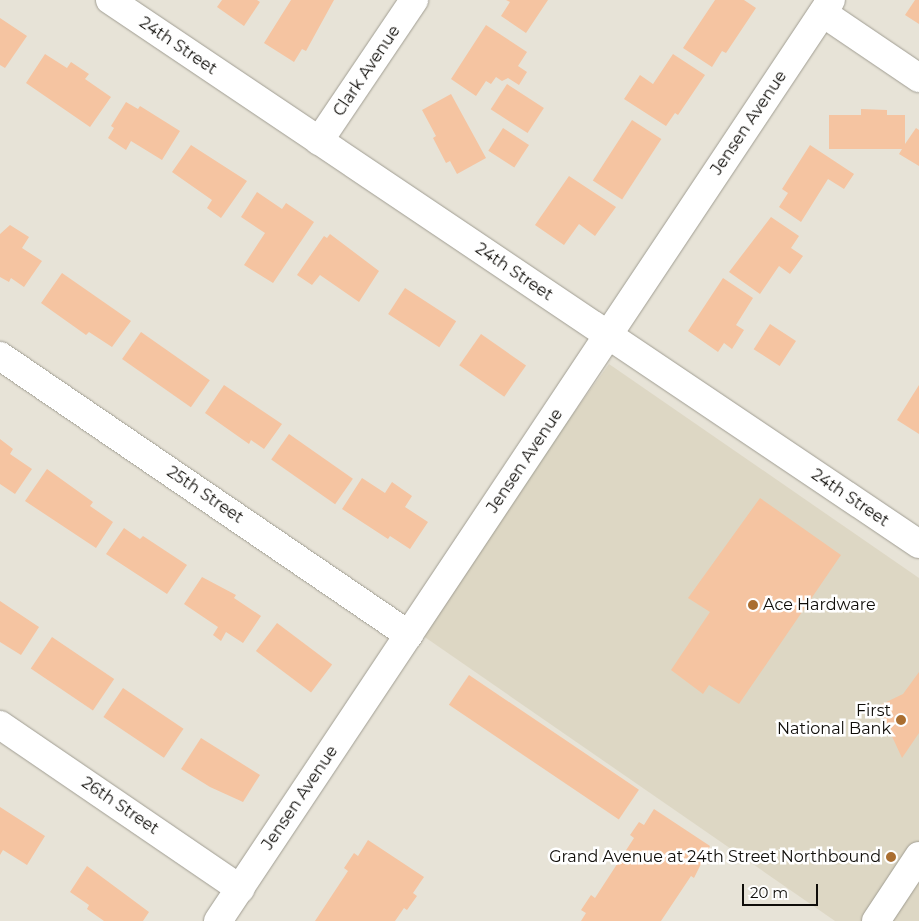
<!DOCTYPE html>
<style>
body{margin:0}
#map{position:relative;width:919px;height:921px;overflow:hidden;background:#e7e3d7;font-family:Montserrat,sans-serif}
div>[style]{position:absolute}
[style*='--x']{left:calc(var(--x)*1px);top:calc(var(--y)*1px);width:calc(var(--w)*1px);rotate:calc(var(--a)*1deg)}
.built>*{inset:0;background:#ddd7c4}
.building>*{inset:0;background:#f5c4a1;transform-origin:0 0}
.roads{filter:drop-shadow(0 0 1px #a09d92) drop-shadow(0 0 1px #a09d92)}
.minor>*{height:28px;margin:-14px;padding:0 14px;transform-origin:14px;border-radius:14px;background:#fff}
.secondary>*{height:28px;margin:-14px;padding:0 14px;transform-origin:14px;border-radius:14px;background:#fff}
.primary>*{height:28px;margin:-14px;padding:0 14px;transform-origin:14px;border-radius:14px;background:#fff}
.dots>*{width:14px;height:14px;translate:-50% -50%;box-sizing:border-box;border:2px solid #fff;border-radius:50%}
span{translate:-50% -50%;white-space:nowrap;text-align:center;line-height:1.15;-webkit-text-stroke:5px #fff;paint-order:stroke}
.street-label{font-size:16px;color:#0f0d09}
.poi-label{font-size:16px;color:#0f0d09}
.left{translate:0 -50%;text-align:left}
.right{translate:-100% -50%;text-align:right}
.scale{position:absolute;left:742px;top:884px;width:76px;height:22px;box-sizing:border-box;border:2px solid #0f0d09;border-top:0;padding-left:6px;font-size:15px;line-height:18px;white-space:nowrap;color:#0f0d09;-webkit-text-stroke:4px #fff;paint-order:stroke}
</style>
<div id="map">
<div class="built">
<div style="clip-path:polygon(609px 364px,919px 578px,919px 921px,835px 921px,416px 631px)"></div>
</div>
<div class="building">
<div style="clip-path:polygon(222px 0,257px 0,260px 2px,244px 26px,217px 7px)"></div>
<div style="clip-path:polygon(291px 0,334px 0,306px 51px,302px 49px,294px 62px,264px 43px)"></div>
<div style="clip-path:polygon(506px 0,548px 0,526px 33px,501px 16px,510px 2px)"></div>
<div style="clip-path:polygon(715px 0,744px 0,756px 8px,726px 53px,722px 51px,712px 67px,683px 48px)"></div>
<div style="clip-path:polygon(915px 0,919px 0,919px 24px,905px 15px)"></div>
<div style="clip-path:polygon(0 18px,27px 36px,5px 68px,0 65px)"></div>
<div style="clip-path:polygon(486px 25px,527px 52px,518px 66px,527px 72px,519px 85px,508px 78px,502px 81px,496px 77px,491px 84px,486px 81px,476px 96px,451px 79px)"></div>
<div style="clip-path:polygon(45px 54px,67px 68px,71px 62px,89px 74px,85px 79px,111px 97px,90px 127px,26px 83px)"></div>
<div style="clip-path:polygon(673px 54px,705px 75px,678px 115px,675px 113px,666px 126px,624px 99px,640px 75px,653px 84px)"></div>
<div style="left:507px;top:84px;width:44px;height:30px;rotate:33deg"></div>
<div style="clip-path:polygon(451px 94px,486px 158px,457px 174px,450px 161px,446px 163px,433px 138px,436px 136px,422px 110px)"></div>
<div style="clip-path:polygon(126px 102px,138px 109px,140px 106px,180px 131px,162px 160px,131px 141px,126px 150px,108px 138px,114px 128px,111px 126px)"></div>
<div style="clip-path:polygon(861px 109px,887px 110px,887px 115px,905px 115px,905px 144px,916px 128px,919px 130px,919px 166px,899px 154px,902px 149px,829px 149px,829px 115px,861px 115px)"></div>
<div style="left:632px;top:120px;width:35px;height:72px;rotate:33deg"></div>
<div style="left:503px;top:128px;width:31px;height:27px;rotate:33deg"></div>
<div style="clip-path:polygon(191px 145px,247px 181px,221px 218px,207px 208px,212px 200px,172px 172px)"></div>
<div style="clip-path:polygon(810px 145px,854px 174px,844px 189px,828px 179px,801px 222px,779px 207px,788px 193px,782px 189px)"></div>
<div style="clip-path:polygon(569px 176px,616px 207px,595px 236px,579px 224px,564px 245px,535px 225px)"></div>
<div style="clip-path:polygon(257px 192px,282px 209px,286px 203px,314px 222px,273px 283px,244px 265px,265px 233px,241px 217px)"></div>
<div style="clip-path:polygon(771px 217px,799px 236px,791px 248px,803px 256px,790px 274px,779px 266px,760px 294px,729px 272px)"></div>
<div style="clip-path:polygon(10px 225px,29px 237px,22px 248px,42px 261px,24px 287px,11px 278px,9px 282px,0 277px,0 234px)"></div>
<div style="clip-path:polygon(330px 234px,379px 271px,359px 302px,320px 275px,312px 285px,297px 275px,324px 236px,327px 238px)"></div>
<div style="clip-path:polygon(62px 273px,131px 321px,112px 347px,89px 332px,86px 335px,41px 303px)"></div>
<div style="clip-path:polygon(723px 278px,753px 298px,736px 325px,744px 330px,732px 349px,724px 343px,718px 352px,688px 331px)"></div>
<div style="left:405px;top:288px;width:61px;height:31px;rotate:33deg"></div>
<div style="left:770px;top:324px;width:31px;height:30px;rotate:33deg"></div>
<div style="left:141px;top:332px;width:84px;height:33px;rotate:35deg"></div>
<div style="left:481px;top:334px;width:55px;height:38px;rotate:35deg"></div>
<div style="clip-path:polygon(224px 385px,282px 424px,264px 449px,251px 440px,249px 444px,205px 413px)"></div>
<div style="clip-path:polygon(919px 385px,919px 434px,897px 420px)"></div>
<div style="left:289px;top:434px;width:78px;height:31px;rotate:35deg"></div>
<div style="clip-path:polygon(0 439px,13px 449px,10px 454px,32px 469px,15px 494px,0 484px)"></div>
<div style="clip-path:polygon(47px 469px,93px 502px,90px 506px,113px 522px,96px 548px,25px 501px)"></div>
<div style="clip-path:polygon(362px 478px,385px 493px,392px 482px,412px 496px,405px 507px,428px 522px,410px 549px,390px 536px,388px 539px,342px 509px)"></div>
<div style="clip-path:polygon(760px 498px,841px 555px,739px 704px,709px 685px,703px 694px,671px 670px,710px 612px,688px 598px)"></div>
<div style="clip-path:polygon(124px 528px,140px 539px,143px 536px,187px 565px,167px 594px,106px 554px)"></div>
<div style="clip-path:polygon(202px 577px,236px 595px,234px 598px,261px 616px,243px 643px,226px 632px,221px 641px,213px 635px,218px 627px,184px 604px)"></div>
<div style="clip-path:polygon(0 601px,39px 627px,21px 655px,0 642px)"></div>
<div style="left:277px;top:623px;width:69px;height:35px;rotate:37deg"></div>
<div style="left:52px;top:637px;width:75px;height:38px;rotate:34deg"></div>
<div style="clip-path:polygon(919px 672px,919px 733px,902px 758px,878px 706px,903px 694px)"></div>
<div style="left:469px;top:675px;width:205px;height:36px;rotate:34deg"></div>
<div style="left:123px;top:688px;width:73px;height:35px;rotate:34deg"></div>
<div style="clip-path:polygon(201px 738px,260px 775px,243px 802px,210px 787px,181px 769px)"></div>
<div style="clip-path:polygon(0 807px,45px 836px,27px 865px,3px 850px,0 855px)"></div>
<div style="clip-path:polygon(654px 809px,710px 846px,694px 878px,691px 876px,661px 921px,581px 921px,586px 913px,581px 910px,591px 895px,595px 898px,634px 838px,630px 835px,639px 822px,644px 825px)"></div>
<div style="clip-path:polygon(368px 840px,424px 877px,413px 893px,417px 896px,407px 910px,404px 908px,395px 921px,315px 921px,348px 871px,344px 868px,354px 853px,358px 856px)"></div>
<div style="clip-path:polygon(87px 866px,149px 912px,143px 921px,104px 921px,87px 909px,89px 905px,70px 892px)"></div>
</div>
<div class="roads">
<div class="minor">
<div style="--x:823;--y:13;--w:116;--a:34.1"></div>
<div style="--x:319;--y:141;--w:170;--a:-56"></div>
<div style="--x:0;--y:356;--w:495;--a:34.3"></div>
<div style="--x:0;--y:725;--w:291;--a:34.3"></div>
<div style="--x:218;--y:921;--w:1106;--a:-56.35"></div>
</div>
<div class="secondary">
<div style="--x:110;--y:0;--w:975;--a:33.92"></div>
</div>
<div class="primary">
<div style="--x:876;--y:921;--w:78;--a:-56.5"></div>
</div>
</div>
<div class="dots">
<div style="left:753px;top:605px;background:#aa6e30"></div>
<div style="left:901px;top:720px;background:#aa6e30"></div>
<div style="left:891px;top:857px;background:#aa6e30"></div>
</div>
<div class="street-label">
<span style="left:178px;top:46px;rotate:34deg">24th Street</span>
<span style="left:367px;top:71px;rotate:-56deg">Clark Avenue</span>
<span style="left:749px;top:123px;rotate:-56deg">Jensen Avenue</span>
<span style="left:514px;top:272px;rotate:34deg">24th Street</span>
<span style="left:525px;top:461px;rotate:-56deg">Jensen Avenue</span>
<span style="left:205px;top:495px;rotate:34deg">25th Street</span>
<span style="left:850px;top:498px;rotate:34deg">24th Street</span>
<span style="left:300px;top:798px;rotate:-56deg">Jensen Avenue</span>
<span style="left:120px;top:806px;rotate:34deg">26th Street</span>
</div>
<div class="poi-label">
<span class="left" style="left:763px;top:605px">Ace Hardware</span>
<span class="right" style="left:891px;top:720px">First<br>National Bank</span>
<span class="right" style="left:881px;top:857px">Grand Avenue at 24th Street Northbound</span>
</div>
<div class="scale">20 m</div>
</div>
